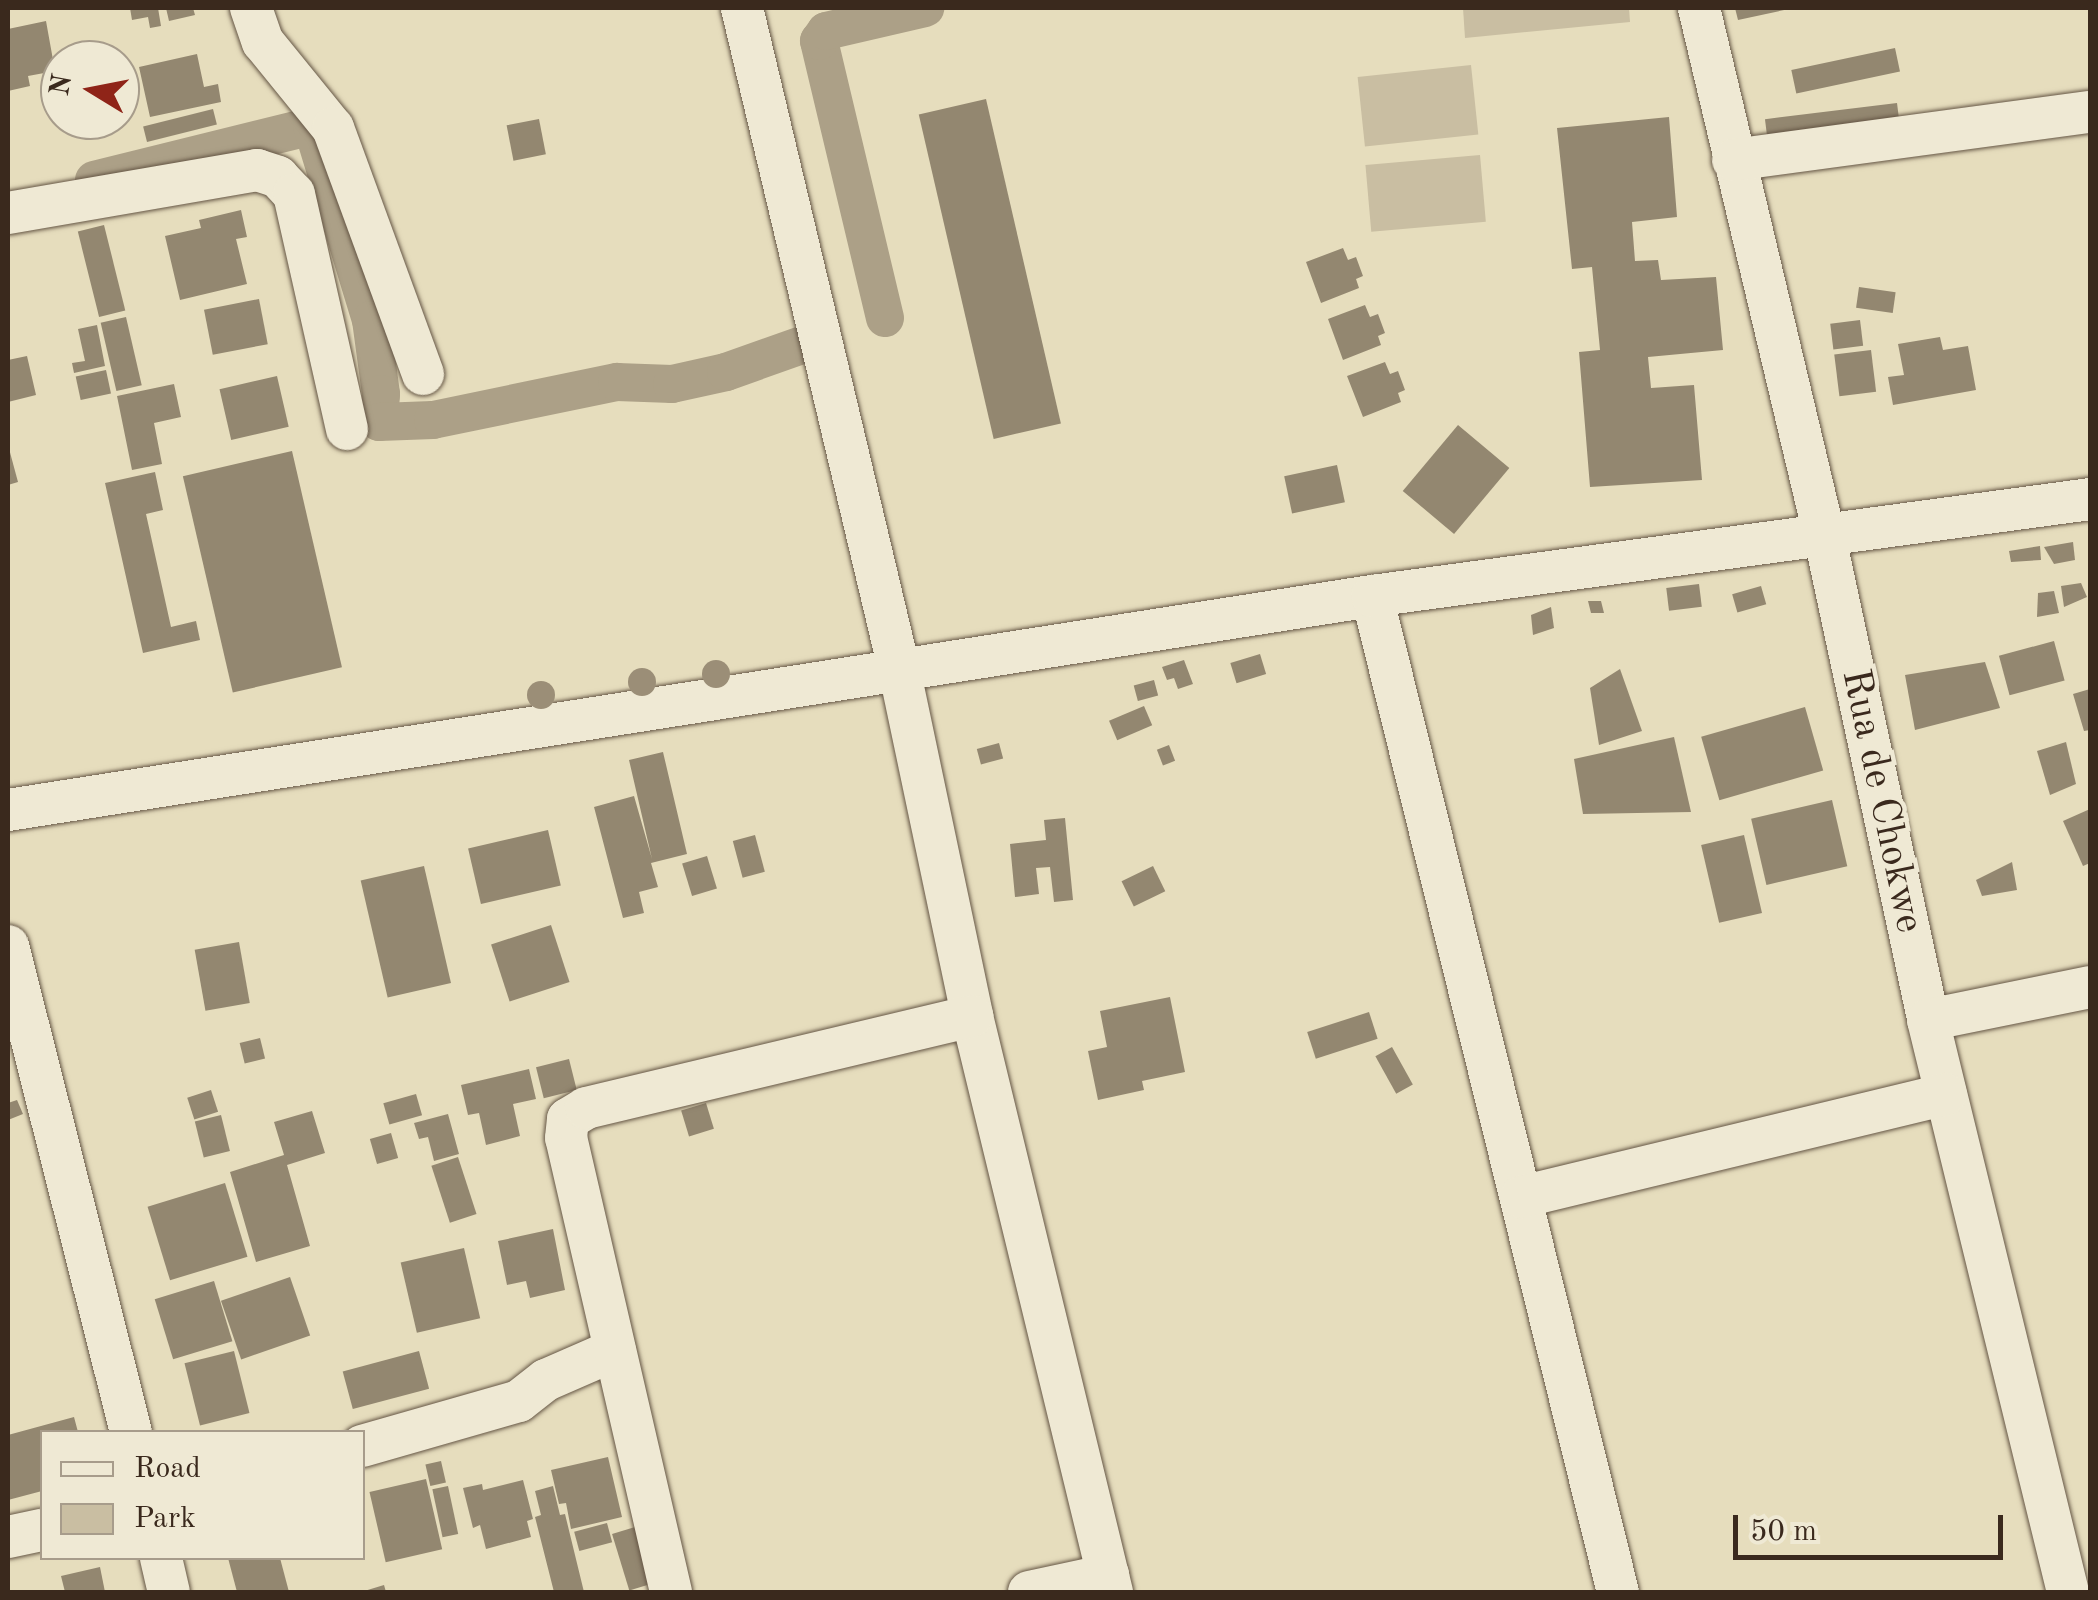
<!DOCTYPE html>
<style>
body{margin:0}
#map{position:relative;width:2098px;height:1600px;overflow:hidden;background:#e6ddbd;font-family:"Old Standard TT",serif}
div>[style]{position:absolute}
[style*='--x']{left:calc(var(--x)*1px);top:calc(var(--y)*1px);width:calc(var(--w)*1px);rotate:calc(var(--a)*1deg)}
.green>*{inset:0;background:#c9bea2;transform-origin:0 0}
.canal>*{height:38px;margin:-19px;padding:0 19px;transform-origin:19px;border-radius:19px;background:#aca087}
.building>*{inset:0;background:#938770;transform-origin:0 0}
.roads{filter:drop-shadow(0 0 2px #655645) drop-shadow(0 0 2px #655645)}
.minor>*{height:42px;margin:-21px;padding:0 21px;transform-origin:21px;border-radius:21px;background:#efe9d4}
.trees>*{width:28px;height:28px;margin:-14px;border-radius:50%;background:#9b8e77}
span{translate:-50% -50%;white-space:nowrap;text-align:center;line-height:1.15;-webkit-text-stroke:9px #efe9d4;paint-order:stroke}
.street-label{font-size:40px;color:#3a291d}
.frame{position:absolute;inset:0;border:10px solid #3a291d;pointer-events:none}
.legend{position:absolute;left:40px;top:1430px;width:325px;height:130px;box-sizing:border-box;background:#efe9d4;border:2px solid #a79c8b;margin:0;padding:12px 18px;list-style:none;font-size:30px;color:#3a291d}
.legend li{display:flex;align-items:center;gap:20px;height:50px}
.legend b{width:50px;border:2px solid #a79c8b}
.north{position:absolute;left:40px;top:40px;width:100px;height:100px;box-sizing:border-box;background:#efe9d4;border:2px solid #a79c8b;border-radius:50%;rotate:280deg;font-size:28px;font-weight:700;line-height:40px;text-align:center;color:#3a291d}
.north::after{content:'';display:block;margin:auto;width:35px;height:45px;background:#8f2418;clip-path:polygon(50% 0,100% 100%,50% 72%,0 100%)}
.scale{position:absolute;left:1733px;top:1515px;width:270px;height:45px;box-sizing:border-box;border:5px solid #3a291d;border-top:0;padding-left:12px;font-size:30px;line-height:35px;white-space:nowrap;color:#3a291d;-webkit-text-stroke:8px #efe9d4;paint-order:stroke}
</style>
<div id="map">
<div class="green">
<div style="clip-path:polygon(1463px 8px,1629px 8px,1630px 22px,1465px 38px)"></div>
<div style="left:1471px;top:65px;width:70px;height:114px;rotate:84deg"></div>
<div style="left:1480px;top:155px;width:67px;height:115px;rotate:85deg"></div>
</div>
<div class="canal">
<div style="--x:94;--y:180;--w:225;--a:-13.9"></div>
<div style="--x:312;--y:126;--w:203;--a:73.1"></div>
<div style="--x:371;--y:320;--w:75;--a:82.3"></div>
<div style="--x:381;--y:394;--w:28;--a:94"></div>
<div style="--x:379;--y:422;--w:54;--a:-2.1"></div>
<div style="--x:433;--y:420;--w:188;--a:-11.7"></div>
<div style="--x:617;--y:382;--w:55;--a:2.1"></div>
<div style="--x:672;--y:384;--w:55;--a:-12.5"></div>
<div style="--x:726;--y:372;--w:96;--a:-19.6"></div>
<div style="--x:885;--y:318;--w:285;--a:-103.4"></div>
<div style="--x:819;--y:41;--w:12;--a:-55"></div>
<div style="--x:826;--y:31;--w:102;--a:-13.1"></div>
</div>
<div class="building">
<div style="clip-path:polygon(130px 8px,158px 8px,161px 26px,150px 28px,148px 17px,132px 20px)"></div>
<div style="clip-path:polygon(166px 8px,193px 8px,195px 15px,169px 21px)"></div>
<div style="clip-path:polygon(1735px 8px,1789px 8px,1789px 9px,1738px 20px)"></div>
<div style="clip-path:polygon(46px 21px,55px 71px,28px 76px,30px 86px,8px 91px,8px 29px)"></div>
<div style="left:1895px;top:48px;width:24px;height:106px;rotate:78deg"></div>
<div style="clip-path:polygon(197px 54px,204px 87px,218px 84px,221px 102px,150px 117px,139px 67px)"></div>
<div style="left:986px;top:99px;width:333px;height:69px;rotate:77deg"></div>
<div style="left:1897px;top:103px;width:23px;height:133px;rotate:83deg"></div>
<div style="left:213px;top:109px;width:16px;height:72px;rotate:76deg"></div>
<div style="clip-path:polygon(1669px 117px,1677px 217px,1632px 222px,1635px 261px,1658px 260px,1661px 280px,1716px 277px,1723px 350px,1648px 357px,1651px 388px,1694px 385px,1702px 480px,1590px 487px,1579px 352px,1600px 350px,1592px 267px,1572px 269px,1557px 128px)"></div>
<div style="left:539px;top:119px;width:36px;height:33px;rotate:79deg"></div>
<div style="clip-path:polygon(241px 210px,247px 237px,236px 239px,247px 284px,180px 300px,165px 236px,201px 228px,199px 220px)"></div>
<div style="left:104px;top:225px;width:88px;height:27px;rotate:76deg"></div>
<div style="clip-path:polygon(1343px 248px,1348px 260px,1356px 257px,1363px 276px,1356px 279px,1359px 288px,1321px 303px,1306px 262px)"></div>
<div style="left:1859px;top:287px;width:37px;height:21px;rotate:8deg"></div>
<div style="left:259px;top:299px;width:46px;height:56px;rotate:79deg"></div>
<div style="clip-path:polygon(1365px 305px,1370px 317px,1378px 314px,1385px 333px,1378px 336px,1381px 345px,1343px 360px,1328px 319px)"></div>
<div style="left:126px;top:317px;width:70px;height:26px;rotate:77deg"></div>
<div style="left:1860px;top:320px;width:26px;height:30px;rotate:83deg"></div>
<div style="clip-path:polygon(97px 325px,105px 366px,74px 373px,72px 363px,85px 361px,78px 329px)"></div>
<div style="clip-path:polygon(1940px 337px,1943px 350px,1968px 346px,1976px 390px,1893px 405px,1888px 377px,1904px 375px,1898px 344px)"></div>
<div style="left:1871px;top:350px;width:42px;height:37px;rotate:83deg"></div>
<div style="clip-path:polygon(27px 356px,36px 395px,8px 402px,8px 360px)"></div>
<div style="clip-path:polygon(1385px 362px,1390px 374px,1398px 371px,1405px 390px,1398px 393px,1401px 402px,1363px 417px,1347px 376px)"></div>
<div style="left:106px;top:370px;width:24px;height:31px;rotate:78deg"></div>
<div style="left:277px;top:376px;width:52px;height:59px;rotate:77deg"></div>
<div style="clip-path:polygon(174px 384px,181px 417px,154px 423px,162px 464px,132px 470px,117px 396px)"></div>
<div style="left:1458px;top:425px;width:67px;height:86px;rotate:40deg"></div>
<div style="clip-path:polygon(8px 445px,18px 482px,8px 485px)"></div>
<div style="left:292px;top:451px;width:222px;height:112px;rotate:77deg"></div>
<div style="left:1337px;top:465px;width:38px;height:54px;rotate:78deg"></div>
<div style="clip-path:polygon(155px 472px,163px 510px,146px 514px,171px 627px,196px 621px,200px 640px,143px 653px,105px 483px)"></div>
<div style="clip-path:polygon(2073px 542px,2075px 560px,2054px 564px,2044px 547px)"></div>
<div style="clip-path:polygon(2040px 546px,2041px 560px,2011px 562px,2009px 551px)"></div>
<div style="clip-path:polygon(2081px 583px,2087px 597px,2064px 607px,2061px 586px)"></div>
<div style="left:1699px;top:584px;width:23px;height:33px;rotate:83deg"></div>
<div style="left:1761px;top:586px;width:19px;height:30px;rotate:74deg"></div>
<div style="clip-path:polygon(2054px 591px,2059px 613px,2037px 617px,2038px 593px)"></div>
<div style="clip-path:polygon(1588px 601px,1601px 601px,1604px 613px,1591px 613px)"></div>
<div style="clip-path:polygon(1551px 607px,1554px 628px,1533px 635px,1531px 615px)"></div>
<div style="left:2054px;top:641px;width:41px;height:57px;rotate:75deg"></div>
<div style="left:1260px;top:654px;width:21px;height:31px;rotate:73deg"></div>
<div style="clip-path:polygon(1184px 660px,1193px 684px,1178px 689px,1174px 678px,1167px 680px,1162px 667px)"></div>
<div style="clip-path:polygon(1985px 662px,2000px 708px,1915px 730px,1905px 675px)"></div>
<div style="clip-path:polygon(1620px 669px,1642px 731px,1599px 745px,1590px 688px)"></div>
<div style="left:1154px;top:680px;width:16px;height:21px;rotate:75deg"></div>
<div style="clip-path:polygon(2090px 689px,2090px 730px,2084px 731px,2073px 694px)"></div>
<div style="left:1144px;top:706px;width:21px;height:38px;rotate:67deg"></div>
<div style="left:1805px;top:707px;width:66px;height:108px;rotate:74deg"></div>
<div style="clip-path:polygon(1674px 737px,1691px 812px,1583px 814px,1574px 759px)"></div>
<div style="clip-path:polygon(2066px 742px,2076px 784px,2050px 795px,2037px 751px)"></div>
<div style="left:999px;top:743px;width:16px;height:23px;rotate:75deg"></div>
<div style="left:1169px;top:745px;width:17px;height:13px;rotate:69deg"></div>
<div style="clip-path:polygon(663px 752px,687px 854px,651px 863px,658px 887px,639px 892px,644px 913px,623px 918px,594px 807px,634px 796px,652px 859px,629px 760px)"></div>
<div style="left:1832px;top:800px;width:68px;height:83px;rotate:77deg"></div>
<div style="clip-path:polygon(2090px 809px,2090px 863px,2083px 866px,2063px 821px)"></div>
<div style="clip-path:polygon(1065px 818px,1073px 900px,1054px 902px,1050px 867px,1036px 868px,1039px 894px,1015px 897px,1010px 844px,1046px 840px,1044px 820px)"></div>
<div style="left:548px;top:830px;width:57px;height:82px;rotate:77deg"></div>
<div style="left:755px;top:835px;width:38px;height:23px;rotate:75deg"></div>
<div style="left:1744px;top:835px;width:80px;height:44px;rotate:77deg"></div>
<div style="left:707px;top:856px;width:34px;height:26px;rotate:73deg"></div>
<div style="clip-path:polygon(2012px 862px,2017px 890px,1982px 896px,1976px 880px)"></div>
<div style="left:424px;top:866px;width:120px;height:65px;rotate:77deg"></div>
<div style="left:1153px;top:866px;width:28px;height:35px;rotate:64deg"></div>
<div style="left:551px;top:925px;width:60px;height:63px;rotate:72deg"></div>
<div style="left:239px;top:942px;width:62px;height:45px;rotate:80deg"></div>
<div style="clip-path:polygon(1170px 997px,1185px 1072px,1142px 1081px,1144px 1090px,1098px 1100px,1088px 1051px,1107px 1047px,1100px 1011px)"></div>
<div style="left:1369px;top:1012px;width:28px;height:65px;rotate:72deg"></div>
<div style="left:260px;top:1038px;width:21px;height:21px;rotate:76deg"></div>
<div style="left:1392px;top:1047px;width:43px;height:19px;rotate:61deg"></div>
<div style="left:569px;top:1059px;width:32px;height:34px;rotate:76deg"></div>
<div style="clip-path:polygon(529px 1069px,536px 1099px,513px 1104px,520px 1136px,486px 1145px,479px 1113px,468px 1115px,461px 1085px)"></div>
<div style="left:211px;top:1090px;width:23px;height:25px;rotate:72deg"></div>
<div style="left:416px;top:1094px;width:22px;height:34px;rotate:74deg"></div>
<div style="clip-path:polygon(17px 1100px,23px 1114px,8px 1120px,8px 1103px)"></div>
<div style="left:706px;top:1103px;width:27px;height:26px;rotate:73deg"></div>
<div style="clip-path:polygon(312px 1111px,325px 1153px,287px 1165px,310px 1246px,256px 1262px,230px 1172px,284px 1155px,274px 1122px)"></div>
<div style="clip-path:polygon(448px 1114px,459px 1154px,434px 1161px,428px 1137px,419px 1139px,414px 1123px)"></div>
<div style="left:221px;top:1115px;width:37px;height:27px;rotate:76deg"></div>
<div style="left:391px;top:1133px;width:26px;height:22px;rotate:74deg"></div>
<div style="left:458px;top:1157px;width:60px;height:28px;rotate:72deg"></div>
<div style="left:225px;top:1183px;width:77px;height:81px;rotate:73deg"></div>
<div style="clip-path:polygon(553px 1229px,565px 1290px,530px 1298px,526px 1281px,507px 1285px,498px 1241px)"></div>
<div style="left:464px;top:1248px;width:72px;height:65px;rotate:77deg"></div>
<div style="left:290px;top:1277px;width:62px;height:73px;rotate:71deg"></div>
<div style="left:214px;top:1281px;width:63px;height:62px;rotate:73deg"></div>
<div style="left:234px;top:1351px;width:64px;height:51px;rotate:76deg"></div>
<div style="left:419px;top:1351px;width:39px;height:79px;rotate:75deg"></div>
<div style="clip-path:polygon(74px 1417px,78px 1432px,42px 1432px,42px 1491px,8px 1500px,8px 1435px)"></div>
<div style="clip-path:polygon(608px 1457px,622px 1517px,571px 1529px,566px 1503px,559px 1504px,551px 1470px)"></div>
<div style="left:441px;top:1461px;width:22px;height:16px;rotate:77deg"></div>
<div style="left:426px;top:1479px;width:72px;height:58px;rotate:77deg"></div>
<div style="clip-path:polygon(523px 1480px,533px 1519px,527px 1521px,531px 1537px,486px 1549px,480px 1525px,473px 1528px,463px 1488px,482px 1484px,483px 1490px)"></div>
<div style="left:448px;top:1486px;width:49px;height:16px;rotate:78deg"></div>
<div style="clip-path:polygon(553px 1486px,560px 1515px,565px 1514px,584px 1592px,554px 1592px,535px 1517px,541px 1515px,535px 1491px)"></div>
<div style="left:607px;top:1523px;width:20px;height:34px;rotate:75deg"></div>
<div style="left:635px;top:1527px;width:59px;height:24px;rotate:73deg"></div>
<div style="clip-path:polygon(228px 1558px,280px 1558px,289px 1592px,237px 1592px)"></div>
<div style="clip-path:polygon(100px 1567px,105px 1592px,65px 1592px,61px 1576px)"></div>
<div style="clip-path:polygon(384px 1585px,386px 1592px,361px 1592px)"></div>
</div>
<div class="roads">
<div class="minor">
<div style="--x:251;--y:8;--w:36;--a:71"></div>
<div style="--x:263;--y:42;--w:111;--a:50.9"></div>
<div style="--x:333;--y:128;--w:262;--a:69.9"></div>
<div style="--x:742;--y:8;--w:684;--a:76.63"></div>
<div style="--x:900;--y:673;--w:350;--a:78.1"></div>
<div style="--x:972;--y:1016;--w:593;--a:76.34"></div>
<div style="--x:1699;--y:8;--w:545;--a:76.63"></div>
<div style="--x:1825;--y:538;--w:493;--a:77.9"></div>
<div style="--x:1928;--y:1020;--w:589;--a:76.25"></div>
<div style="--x:1733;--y:160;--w:360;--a:-7.7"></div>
<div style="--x:8;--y:213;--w:253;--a:-9.8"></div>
<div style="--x:257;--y:170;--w:22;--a:18"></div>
<div style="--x:278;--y:177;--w:23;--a:47"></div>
<div style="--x:294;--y:194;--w:241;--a:77.3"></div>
<div style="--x:1372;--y:596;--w:1026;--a:76.13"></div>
<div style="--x:8;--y:810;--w:1381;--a:-8.92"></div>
<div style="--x:1372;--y:596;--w:725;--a:-7.69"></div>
<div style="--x:8;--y:946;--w:501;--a:75.8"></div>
<div style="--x:1928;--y:1020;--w:165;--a:-11.5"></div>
<div style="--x:1521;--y:1197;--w:437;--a:-13.6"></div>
<div style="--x:362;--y:1446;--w:163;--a:-16"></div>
<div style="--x:519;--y:1401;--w:34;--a:-38"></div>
<div style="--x:546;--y:1380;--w:75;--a:-23.5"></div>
<div style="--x:8;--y:1537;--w:35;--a:-12"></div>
<div style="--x:161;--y:1558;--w:35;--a:77"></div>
<div style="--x:671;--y:1592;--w:466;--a:-103"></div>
<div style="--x:566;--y:1138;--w:19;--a:-84"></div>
<div style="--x:568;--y:1119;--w:21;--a:-31"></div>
<div style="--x:586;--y:1108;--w:397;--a:-13.4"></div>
<div style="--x:1029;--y:1592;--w:81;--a:-12.1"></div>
</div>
</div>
<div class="trees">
<div style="left:716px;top:674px"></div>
<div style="left:642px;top:682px"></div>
<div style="left:541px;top:695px"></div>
</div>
<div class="street-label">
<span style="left:1881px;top:801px;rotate:78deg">Rua de Chokwe</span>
</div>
<div class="frame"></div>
<ul class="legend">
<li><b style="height:12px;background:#efe9d4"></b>Road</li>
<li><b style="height:28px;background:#c9bea2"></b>Park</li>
</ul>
<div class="north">N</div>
<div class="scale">50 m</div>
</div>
